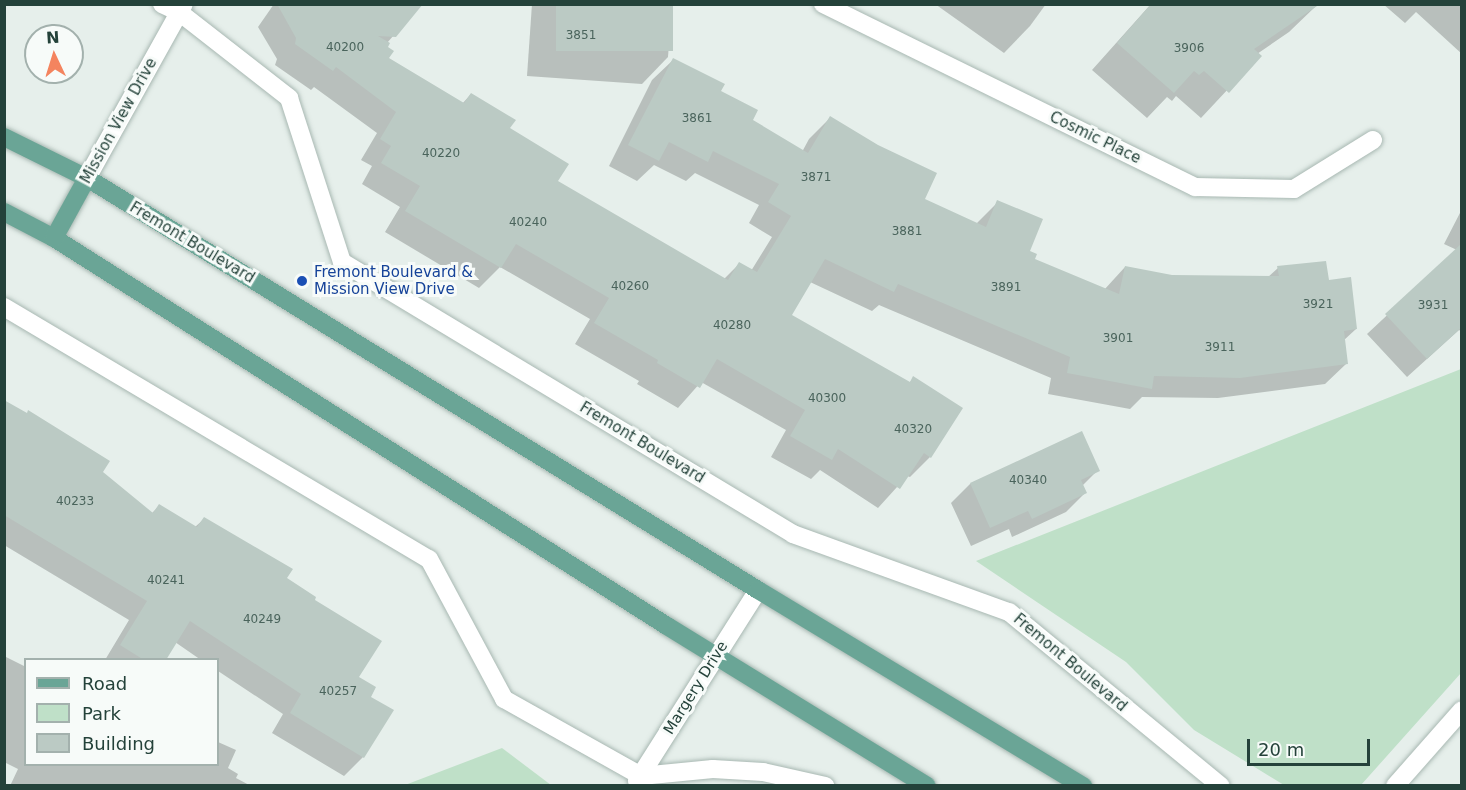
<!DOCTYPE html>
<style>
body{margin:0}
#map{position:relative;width:1466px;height:790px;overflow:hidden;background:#e6efeb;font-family:"DejaVu Sans",sans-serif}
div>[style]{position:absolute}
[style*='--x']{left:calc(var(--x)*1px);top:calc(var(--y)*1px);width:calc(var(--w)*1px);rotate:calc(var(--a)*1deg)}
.green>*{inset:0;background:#bfe0c8}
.shadow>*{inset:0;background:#0003}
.building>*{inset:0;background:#bbcac4;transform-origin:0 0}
.roads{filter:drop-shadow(0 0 2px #a8b8b2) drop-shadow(0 0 2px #a8b8b2)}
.minor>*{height:18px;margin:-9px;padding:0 9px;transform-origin:9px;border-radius:9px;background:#fff}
.primary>*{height:18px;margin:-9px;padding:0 9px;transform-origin:9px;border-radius:9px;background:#6aa596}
.dots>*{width:16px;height:16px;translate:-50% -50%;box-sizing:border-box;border:3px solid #f7fbf9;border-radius:50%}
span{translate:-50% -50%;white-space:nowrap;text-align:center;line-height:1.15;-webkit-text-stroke:6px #f7fbf9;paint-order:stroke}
.number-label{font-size:12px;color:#4a645c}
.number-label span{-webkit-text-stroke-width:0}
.street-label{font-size:15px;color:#24423a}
.transit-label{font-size:15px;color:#164399}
.left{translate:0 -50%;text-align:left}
.frame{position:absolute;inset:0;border:6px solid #24423a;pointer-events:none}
.legend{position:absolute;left:24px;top:658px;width:195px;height:108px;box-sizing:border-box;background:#f7fbf9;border:2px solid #a3b1ad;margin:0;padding:8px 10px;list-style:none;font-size:18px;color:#24423a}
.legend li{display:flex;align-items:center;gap:12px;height:30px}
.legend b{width:30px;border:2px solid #a3b1ad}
.north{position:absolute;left:24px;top:24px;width:60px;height:60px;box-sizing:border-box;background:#f7fbf9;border:2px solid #a3b1ad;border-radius:50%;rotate:356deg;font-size:16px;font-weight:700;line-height:24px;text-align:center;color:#24423a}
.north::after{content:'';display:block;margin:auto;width:21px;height:27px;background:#f4845f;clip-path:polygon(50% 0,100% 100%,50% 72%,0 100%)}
.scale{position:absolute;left:1247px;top:739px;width:123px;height:27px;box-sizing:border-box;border:3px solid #24423a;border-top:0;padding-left:8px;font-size:18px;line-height:21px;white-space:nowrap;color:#24423a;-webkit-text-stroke:4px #f7fbf9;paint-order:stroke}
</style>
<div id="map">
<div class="green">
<div style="clip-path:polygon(1461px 369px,1461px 673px,1361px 785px,1284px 785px,1194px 730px,1126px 662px,976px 561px)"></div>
<div style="clip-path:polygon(502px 748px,551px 785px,405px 785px)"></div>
</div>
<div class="shadow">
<div style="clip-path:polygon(274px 4px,421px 4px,387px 43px,387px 59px,462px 104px,471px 94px,508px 129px,556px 182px,724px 279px,739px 264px,751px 271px,772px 237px,749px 223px,759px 205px,695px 173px,686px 181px,654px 165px,637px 181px,609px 166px,652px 80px,673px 60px,719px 92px,751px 120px,802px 152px,809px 139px,830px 118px,923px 200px,976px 224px,998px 202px,1033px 260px,1104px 290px,1125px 267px,1172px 276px,1268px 277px,1278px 268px,1327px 282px,1356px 329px,1343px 341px,1346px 364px,1325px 384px,1218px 398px,1142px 397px,1130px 409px,1048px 394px,1051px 378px,879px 305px,872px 311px,810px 282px,789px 316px,909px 383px,914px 378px,930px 457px,910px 477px,907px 476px,878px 508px,820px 470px,811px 479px,771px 457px,786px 430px,701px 382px,678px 408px,637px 384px,639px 381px,575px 344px,590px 319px,500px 267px,479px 288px,385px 232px,400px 207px,362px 184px,372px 166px,361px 160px,377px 133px,314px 87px,311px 90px,275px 65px,277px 59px,258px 27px)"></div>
<div style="clip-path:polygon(532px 4px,672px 4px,668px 57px,642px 84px,527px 76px)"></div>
<div style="clip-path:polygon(935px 4px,1046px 4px,1030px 26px,1004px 53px)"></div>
<div style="clip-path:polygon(1151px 4px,1316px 6px,1289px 32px,1257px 54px,1259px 56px,1201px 118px,1176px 96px,1172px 101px,1167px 97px,1147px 118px,1092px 70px)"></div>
<div style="clip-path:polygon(1383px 4px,1462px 4px,1462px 54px,1416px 12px,1405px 23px)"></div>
<div style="clip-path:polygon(1462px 209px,1462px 332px,1459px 330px,1407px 377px,1367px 334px,1457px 250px,1444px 244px)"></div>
<div style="clip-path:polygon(4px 402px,101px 473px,151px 514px,159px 506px,195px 527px,204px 519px,313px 600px,369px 697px,363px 757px,344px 776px,272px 733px,283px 714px,218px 671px,218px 660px,201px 660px,175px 642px,164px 660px,105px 660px,129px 620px,4px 545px)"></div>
<div style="clip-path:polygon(1081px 433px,1098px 470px,1082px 486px,1085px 493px,1066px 512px,1012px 537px,1009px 529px,971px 546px,951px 503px,970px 484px)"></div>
<div style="clip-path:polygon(4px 656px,26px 667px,26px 764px,218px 764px,218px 742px,236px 750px,228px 768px,238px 774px,236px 778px,251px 786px,10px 786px,18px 769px,4px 762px)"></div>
</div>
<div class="building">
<div style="clip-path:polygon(277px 4px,423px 4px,396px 37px,378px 36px,390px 43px,388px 47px,394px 51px,389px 58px,464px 103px,471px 93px,516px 120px,510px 128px,569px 164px,558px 181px,728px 280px,739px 262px,757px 272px,791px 216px,768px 202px,779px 184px,713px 151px,708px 162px,669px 142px,659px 161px,628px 145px,673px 58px,725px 84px,721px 91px,758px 110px,753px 120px,808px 153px,830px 116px,878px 145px,937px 173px,925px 199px,986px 227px,997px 200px,1043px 219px,1030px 251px,1037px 254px,1035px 259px,1119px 294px,1125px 266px,1172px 275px,1279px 276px,1277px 266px,1326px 261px,1329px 280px,1351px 277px,1357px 329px,1344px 331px,1348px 364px,1240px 378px,1154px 376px,1152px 389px,1067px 373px,1070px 357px,898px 284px,894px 292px,825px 259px,792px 315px,910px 382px,913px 376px,963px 408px,931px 458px,924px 453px,900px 489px,838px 449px,832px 460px,790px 436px,805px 410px,717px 359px,700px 388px,657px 363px,658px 360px,594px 323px,609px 298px,516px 244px,501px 268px,405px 211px,420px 186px,381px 163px,391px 146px,380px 139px,396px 112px,336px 67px,333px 71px,295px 44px,296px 38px)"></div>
<div style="left:556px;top:4px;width:117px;height:47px"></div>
<div style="clip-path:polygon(1151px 4px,1320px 4px,1254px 49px,1262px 56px,1229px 93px,1204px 71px,1199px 75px,1194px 71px,1174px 93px,1117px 43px)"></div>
<div style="clip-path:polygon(1461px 244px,1461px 328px,1427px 359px,1385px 314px)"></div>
<div style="clip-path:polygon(4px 400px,27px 413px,28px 410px,110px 461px,103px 472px,153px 513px,159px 504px,197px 527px,204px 517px,293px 569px,287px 578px,316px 597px,315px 600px,382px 641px,359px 677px,376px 687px,371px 697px,394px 710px,364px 758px,290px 713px,301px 694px,190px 621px,166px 660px,144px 660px,120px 645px,147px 601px,4px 515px)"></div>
<div style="clip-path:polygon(1082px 431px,1100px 471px,1081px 480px,1087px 493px,1032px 519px,1028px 511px,990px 528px,970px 483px)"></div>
</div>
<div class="roads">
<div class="minor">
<div style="--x:162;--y:4;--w:19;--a:25"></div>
<div style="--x:179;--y:12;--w:140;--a:38"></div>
<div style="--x:289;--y:98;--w:172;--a:72.1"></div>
<div style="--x:342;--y:262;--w:527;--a:31.09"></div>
<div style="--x:793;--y:534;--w:230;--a:19.9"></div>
<div style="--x:1009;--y:612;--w:274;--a:39.4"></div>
<div style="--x:823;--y:4;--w:415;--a:26.2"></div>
<div style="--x:1195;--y:187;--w:99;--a:1.2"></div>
<div style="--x:1294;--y:189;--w:93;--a:-31.8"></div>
<div style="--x:87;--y:178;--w:199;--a:-60.9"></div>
<div style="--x:4;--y:307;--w:494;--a:30.7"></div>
<div style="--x:429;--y:559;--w:159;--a:61.8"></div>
<div style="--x:504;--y:699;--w:157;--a:29.3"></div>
<div style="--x:641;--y:776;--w:72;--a:-5.6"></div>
<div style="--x:713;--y:769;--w:50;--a:3.4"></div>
<div style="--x:763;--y:772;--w:64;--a:12.7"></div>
<div style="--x:637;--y:781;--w:226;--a:-57.6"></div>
<div style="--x:1395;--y:786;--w:101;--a:-48.6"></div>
</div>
<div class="primary">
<div style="--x:4;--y:137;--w:93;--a:26.3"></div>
<div style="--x:87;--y:178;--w:787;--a:31.55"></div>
<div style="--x:758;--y:590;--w:380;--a:31.1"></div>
<div style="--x:4;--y:212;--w:56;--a:27.5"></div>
<div style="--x:54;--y:238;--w:725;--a:32.33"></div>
<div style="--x:667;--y:626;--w:305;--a:31.6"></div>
<div style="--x:54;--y:238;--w:68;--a:-61.2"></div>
</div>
</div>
<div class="dots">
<div style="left:302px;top:281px;background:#1a4fb4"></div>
</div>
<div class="number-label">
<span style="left:581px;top:36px">3851</span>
<span style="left:345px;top:48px">40200</span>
<span style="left:1189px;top:49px">3906</span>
<span style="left:697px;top:119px">3861</span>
<span style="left:441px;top:154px">40220</span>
<span style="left:816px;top:178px">3871</span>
<span style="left:528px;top:223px">40240</span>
<span style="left:907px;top:232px">3881</span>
<span style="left:630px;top:287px">40260</span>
<span style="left:1006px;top:288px">3891</span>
<span style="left:1318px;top:305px">3921</span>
<span style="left:1433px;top:306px">3931</span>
<span style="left:732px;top:326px">40280</span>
<span style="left:1118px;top:339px">3901</span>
<span style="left:1220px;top:348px">3911</span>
<span style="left:827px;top:399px">40300</span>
<span style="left:913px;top:430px">40320</span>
<span style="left:1028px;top:481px">40340</span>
<span style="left:75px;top:502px">40233</span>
<span style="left:166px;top:581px">40241</span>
<span style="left:262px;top:620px">40249</span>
<span style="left:338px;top:692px">40257</span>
</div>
<div class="street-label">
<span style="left:119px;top:121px;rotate:-61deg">Mission View Drive</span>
<span style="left:1095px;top:138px;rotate:26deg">Cosmic Place</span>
<span style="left:192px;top:243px;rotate:31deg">Fremont Boulevard</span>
<span style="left:642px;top:443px;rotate:31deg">Fremont Boulevard</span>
<span style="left:1070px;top:663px;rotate:40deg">Fremont Boulevard</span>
<span style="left:696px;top:688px;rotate:-58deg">Margery Drive</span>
</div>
<div class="transit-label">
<span class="left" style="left:314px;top:281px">Fremont Boulevard &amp;<br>Mission View Drive</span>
</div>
<div class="frame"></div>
<ul class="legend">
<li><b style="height:8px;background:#6aa596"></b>Road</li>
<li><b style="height:16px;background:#bfe0c8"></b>Park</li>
<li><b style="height:16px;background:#bbcac4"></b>Building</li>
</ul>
<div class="north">N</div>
<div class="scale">20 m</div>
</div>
